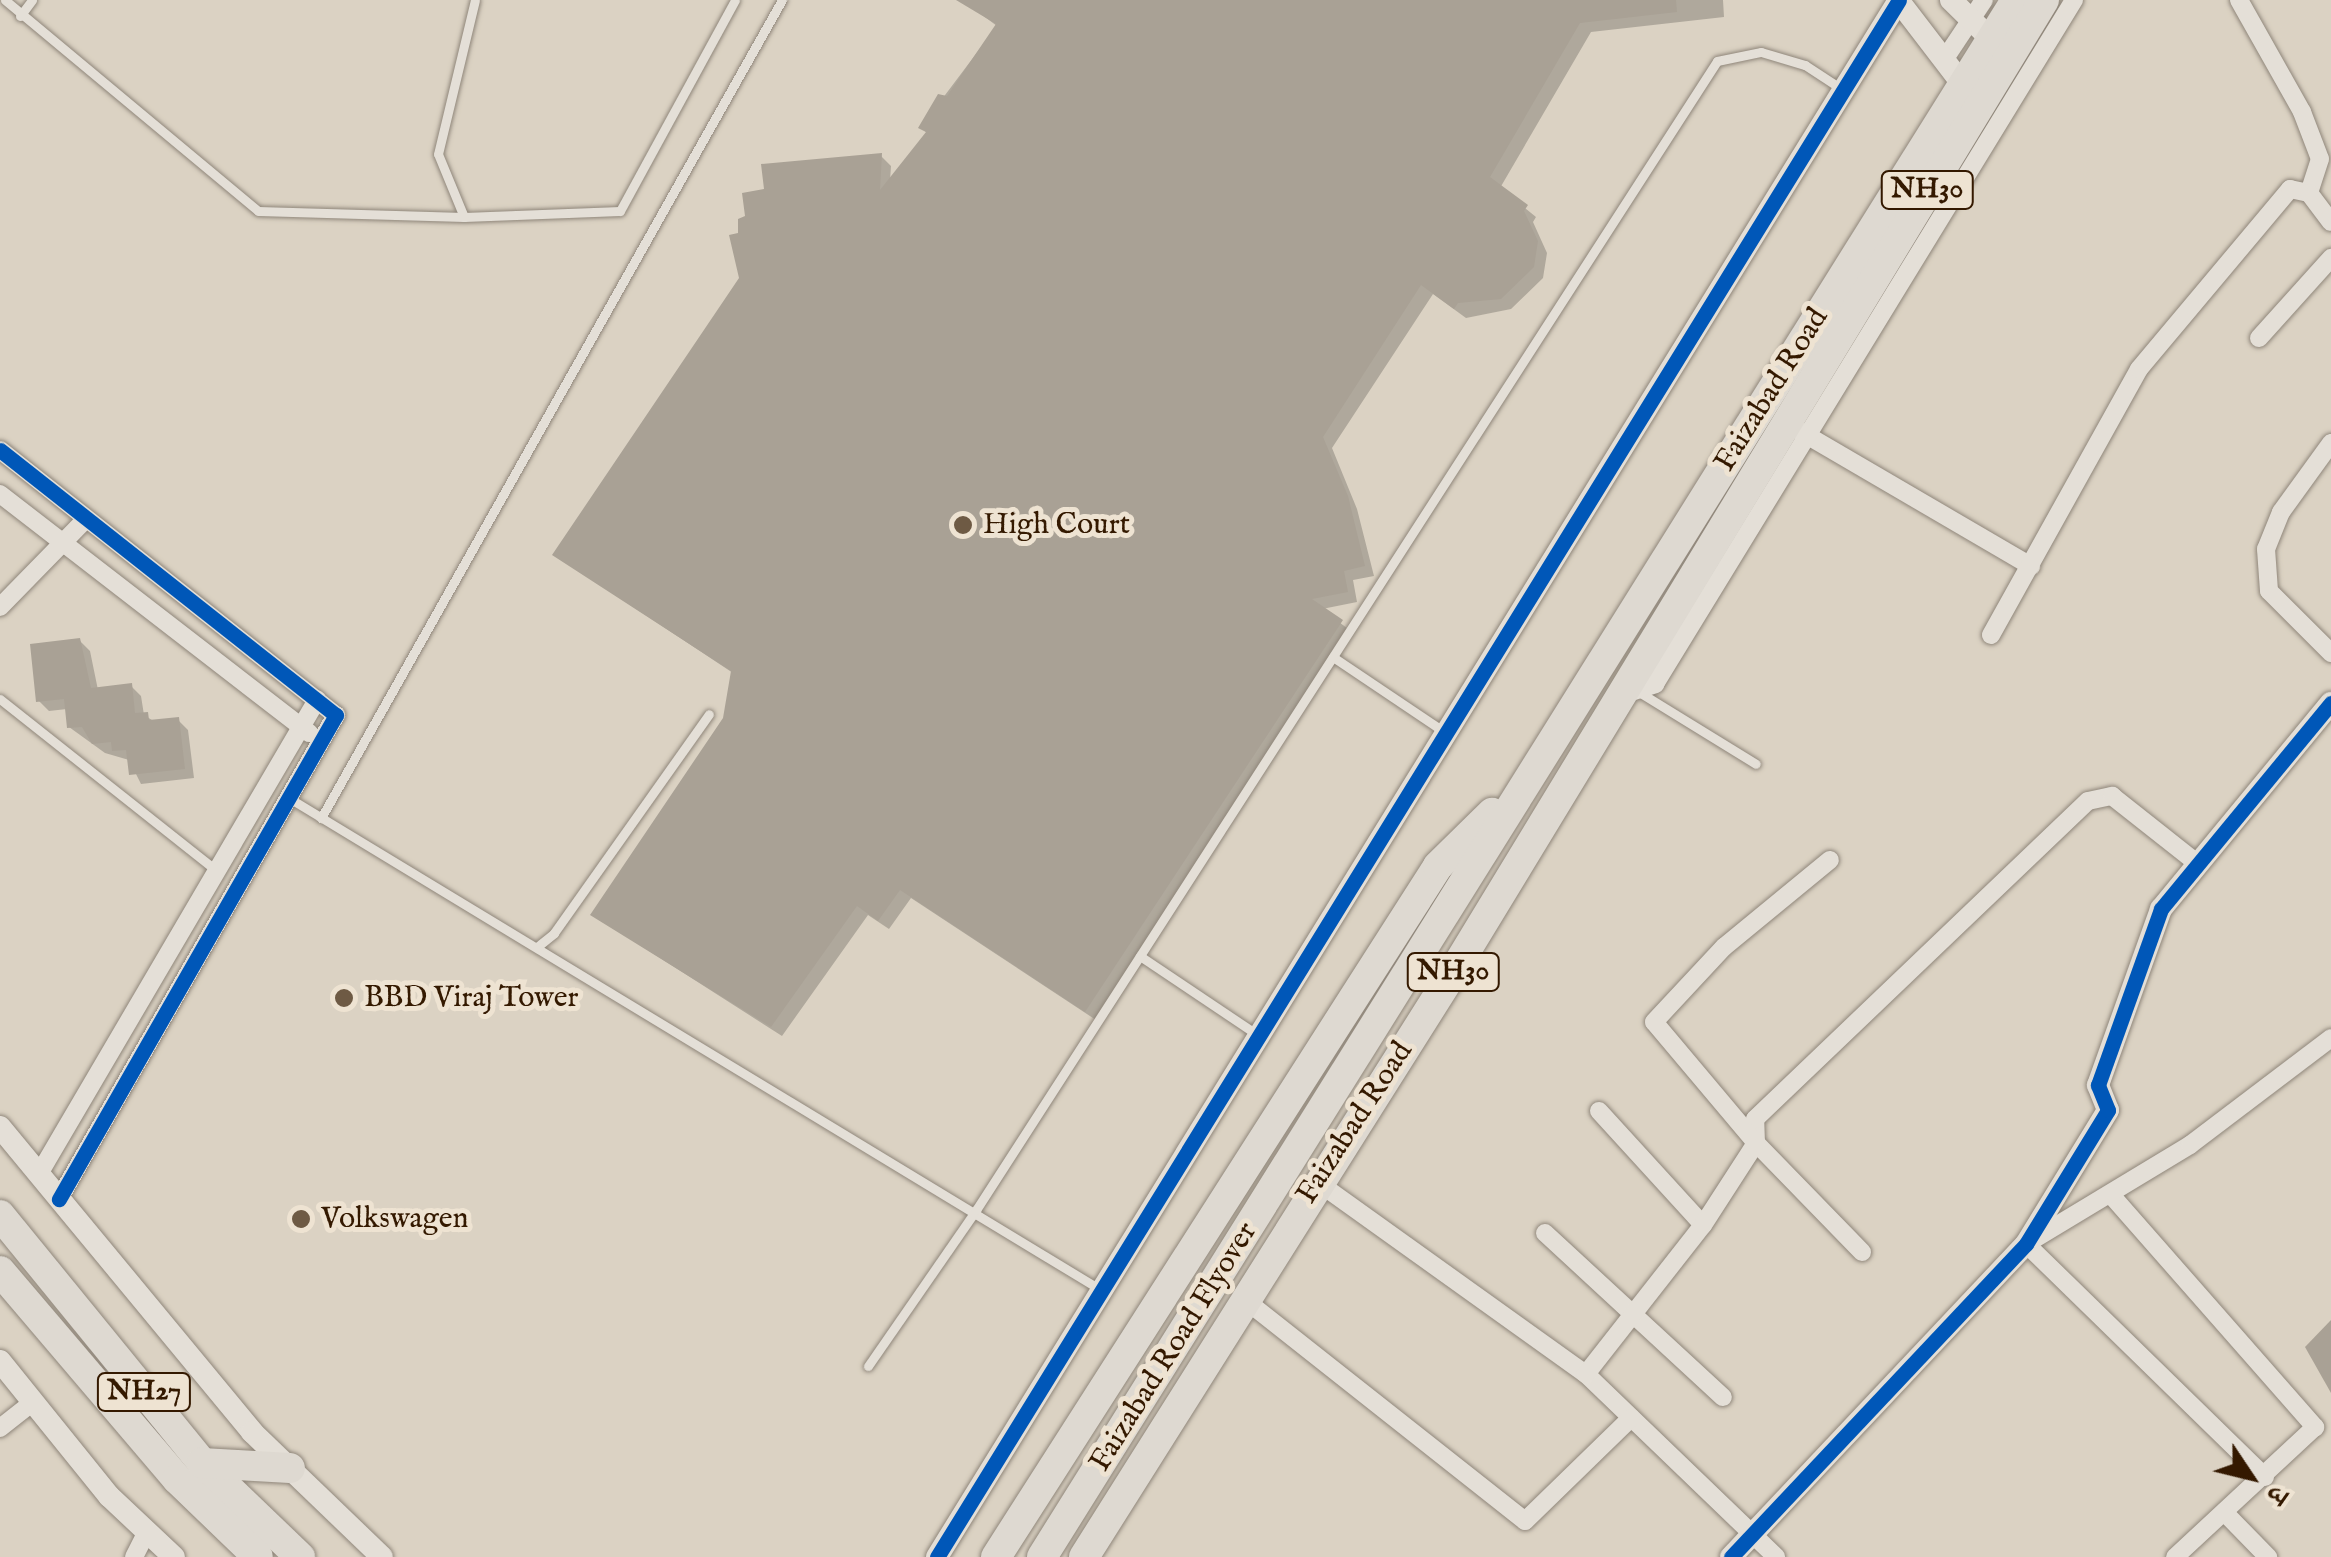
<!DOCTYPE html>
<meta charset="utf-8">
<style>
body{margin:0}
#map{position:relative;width:2331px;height:1557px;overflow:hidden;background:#dbd2c3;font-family:"IM FELL English","Noto Serif Devanagari",serif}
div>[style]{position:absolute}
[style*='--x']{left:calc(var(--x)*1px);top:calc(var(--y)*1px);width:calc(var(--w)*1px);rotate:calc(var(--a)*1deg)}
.shadow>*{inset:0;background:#0003}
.building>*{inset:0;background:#a9a195}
.roads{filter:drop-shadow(0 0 2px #8f867a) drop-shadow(0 0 2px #8f867a)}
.lane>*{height:9px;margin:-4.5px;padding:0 4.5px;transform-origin:4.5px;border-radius:4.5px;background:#e4dfd7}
.street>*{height:18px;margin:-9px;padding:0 9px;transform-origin:9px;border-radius:9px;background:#e4dfd7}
.secondary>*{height:22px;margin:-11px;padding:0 11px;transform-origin:11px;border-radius:11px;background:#e4dfd7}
.highway>*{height:30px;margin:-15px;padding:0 15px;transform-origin:15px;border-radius:15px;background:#ded9d1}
.cycleway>*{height:15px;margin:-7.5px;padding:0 7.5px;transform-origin:7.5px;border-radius:7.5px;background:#0057b8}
.dots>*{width:28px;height:28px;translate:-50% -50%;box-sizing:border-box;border:5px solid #eee3d2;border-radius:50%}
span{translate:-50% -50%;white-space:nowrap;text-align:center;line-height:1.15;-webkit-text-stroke:10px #eee3d2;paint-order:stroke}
.shield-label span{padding:2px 8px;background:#eee3d2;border:2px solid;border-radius:8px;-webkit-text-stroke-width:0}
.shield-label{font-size:28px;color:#341900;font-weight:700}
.street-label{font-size:30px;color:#341900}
.poi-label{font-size:30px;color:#341900}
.left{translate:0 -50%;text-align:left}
.north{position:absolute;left:2201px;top:1427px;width:100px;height:100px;-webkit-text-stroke:8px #eee3d2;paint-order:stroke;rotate:125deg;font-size:28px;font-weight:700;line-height:40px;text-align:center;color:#341900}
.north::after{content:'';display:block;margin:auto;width:35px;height:45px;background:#341900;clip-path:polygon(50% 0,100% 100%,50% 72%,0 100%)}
</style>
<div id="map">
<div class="shadow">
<div style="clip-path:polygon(962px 0,1723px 0,1724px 17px,1591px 32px,1500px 188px,1536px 217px,1533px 222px,1547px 253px,1543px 278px,1511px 309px,1466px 318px,1433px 294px,1332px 448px,1357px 509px,1374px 576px,1353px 580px,1357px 602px,1322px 609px,1352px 632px,1096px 1020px,911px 898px,889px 929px,868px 915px,782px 1036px,593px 915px,725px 719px,733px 673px,555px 555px,881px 156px,891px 166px,890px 181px,928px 134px,921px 127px,997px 26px)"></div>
<div style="clip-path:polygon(79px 640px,90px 651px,98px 690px,131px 686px,141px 696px,144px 715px,155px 722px,178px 720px,188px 730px,194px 778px,141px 784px,129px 760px,105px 753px,69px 727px,67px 709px,49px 711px,39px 701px)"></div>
</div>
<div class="building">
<div style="clip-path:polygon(956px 0,1676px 0,1677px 12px,1580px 23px,1490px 177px,1528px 205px,1524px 211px,1538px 241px,1534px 267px,1501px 299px,1458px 303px,1454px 309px,1421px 285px,1323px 437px,1348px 496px,1365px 566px,1344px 571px,1348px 592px,1312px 599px,1343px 620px,1085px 1012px,900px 890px,878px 921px,857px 906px,771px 1027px,590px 915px,723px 718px,731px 671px,552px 555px,739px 278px,729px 235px,738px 233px,738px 219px,745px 216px,742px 193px,764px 189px,761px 164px,882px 153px,880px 190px,926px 132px,918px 128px,938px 94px,947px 96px,996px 24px)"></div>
<div style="clip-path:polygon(80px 638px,91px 688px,132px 683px,135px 713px,148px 712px,149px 720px,179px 717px,185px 769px,129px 775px,126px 750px,112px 751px,111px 742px,92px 744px,82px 727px,67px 728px,64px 699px,36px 702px,30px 644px)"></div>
<div style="clip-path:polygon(2331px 1320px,2331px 1393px,2305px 1347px)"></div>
</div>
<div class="roads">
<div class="lane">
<div style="--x:5;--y:0;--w:329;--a:39.8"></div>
<div style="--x:258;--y:211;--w:206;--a:1.7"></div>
<div style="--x:464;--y:217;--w:156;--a:-2.2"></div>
<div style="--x:620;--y:211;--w:240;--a:-61.4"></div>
<div style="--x:20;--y:16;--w:20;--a:-53"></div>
<div style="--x:464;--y:217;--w:68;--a:-112.4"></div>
<div style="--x:438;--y:154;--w:158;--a:-76.5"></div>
<div style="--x:1333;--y:657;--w:133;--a:33.9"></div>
<div style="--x:1639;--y:692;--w:137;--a:31.6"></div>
<div style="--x:0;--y:699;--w:277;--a:38.4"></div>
<div style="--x:289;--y:798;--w:949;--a:31.21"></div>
<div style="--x:321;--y:818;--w:939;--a:-60.6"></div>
<div style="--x:537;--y:947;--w:22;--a:-39"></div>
<div style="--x:554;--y:933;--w:268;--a:-54.7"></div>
<div style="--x:1140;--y:956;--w:140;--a:33.9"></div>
<div style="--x:868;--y:1366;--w:190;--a:-55.3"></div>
<div style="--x:976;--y:1210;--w:1367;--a:-57.18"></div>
<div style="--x:1717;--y:61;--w:45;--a:-11.6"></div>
<div style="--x:1761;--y:52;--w:46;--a:16.5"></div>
<div style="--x:1805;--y:65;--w:42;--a:33.3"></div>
</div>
<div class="street">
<div style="--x:2239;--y:0;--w:129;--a:60.6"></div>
<div style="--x:2302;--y:112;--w:50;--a:69"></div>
<div style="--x:2320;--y:159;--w:36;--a:108"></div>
<div style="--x:1944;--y:60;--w:72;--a:-56.3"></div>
<div style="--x:2259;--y:338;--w:108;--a:-48"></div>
<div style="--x:1798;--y:430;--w:270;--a:30.3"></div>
<div style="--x:2331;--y:443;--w:85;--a:125.9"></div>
<div style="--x:2281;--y:512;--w:40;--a:112"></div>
<div style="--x:2266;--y:549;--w:42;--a:85.9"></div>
<div style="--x:2269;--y:591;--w:88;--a:45"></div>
<div style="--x:0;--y:450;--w:428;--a:38.3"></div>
<div style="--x:336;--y:715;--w:558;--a:119.78"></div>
<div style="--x:0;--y:494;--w:391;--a:37.7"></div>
<div style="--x:0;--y:607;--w:122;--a:-45.7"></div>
<div style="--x:1991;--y:635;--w:304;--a:-60.9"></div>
<div style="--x:2139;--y:369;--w:235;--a:-50"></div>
<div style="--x:2290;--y:189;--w:19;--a:12"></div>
<div style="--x:2309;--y:193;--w:36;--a:53"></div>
<div style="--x:1625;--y:694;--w:32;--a:-18"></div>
<div style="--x:1655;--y:684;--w:802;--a:-58.51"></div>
<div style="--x:1599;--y:1111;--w:154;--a:47.6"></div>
<div style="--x:39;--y:1174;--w:550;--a:-59.61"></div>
<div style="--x:1316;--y:1181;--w:332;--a:35.6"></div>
<div style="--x:1586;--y:1374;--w:264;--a:43.9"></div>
<div style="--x:2112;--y:1196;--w:308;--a:48.7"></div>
<div style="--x:2315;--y:1427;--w:191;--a:137.1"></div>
<div style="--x:1545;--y:1233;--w:242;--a:42.7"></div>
<div style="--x:1862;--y:1252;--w:152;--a:-134.2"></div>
<div style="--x:1756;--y:1143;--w:24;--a:-92"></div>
<div style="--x:1755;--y:1119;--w:460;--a:-43.7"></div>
<div style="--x:2088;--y:801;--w:25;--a:-12"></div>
<div style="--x:2112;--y:796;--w:110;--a:38.3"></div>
<div style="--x:1244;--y:1299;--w:358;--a:38.3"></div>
<div style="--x:1525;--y:1521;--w:148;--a:-44.2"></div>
<div style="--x:1586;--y:1374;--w:189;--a:-51.9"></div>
<div style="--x:1703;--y:1225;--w:98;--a:-57.1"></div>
<div style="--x:1756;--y:1143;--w:158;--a:-130.1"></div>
<div style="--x:1654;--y:1022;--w:103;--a:-47"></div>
<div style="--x:1724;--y:947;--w:137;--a:-39.4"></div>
<div style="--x:0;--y:1428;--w:42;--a:-38.2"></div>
<div style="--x:2265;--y:1477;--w:334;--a:-135.7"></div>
<div style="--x:2026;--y:1244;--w:192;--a:-31.1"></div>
<div style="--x:2190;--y:1145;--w:177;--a:-37.2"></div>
<div style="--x:2225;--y:1513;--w:62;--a:45.7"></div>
<div style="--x:134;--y:1557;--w:29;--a:-63"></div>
</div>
<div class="secondary">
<div style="--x:1898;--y:0;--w:108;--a:52.5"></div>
<div style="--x:1951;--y:0;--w:57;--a:44.3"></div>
<div style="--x:0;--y:1127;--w:396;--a:50.4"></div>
<div style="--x:252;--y:1432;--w:180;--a:43.9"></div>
<div style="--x:0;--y:1361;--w:174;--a:51.1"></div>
<div style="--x:109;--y:1496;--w:89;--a:43.2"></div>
<div style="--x:937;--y:1557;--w:1830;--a:-58.29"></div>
<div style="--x:1731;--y:1557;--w:430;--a:-46.7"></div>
<div style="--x:2026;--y:1244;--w:157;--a:-58.5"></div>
<div style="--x:2108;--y:1110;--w:27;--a:-112"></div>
<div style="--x:2098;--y:1085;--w:187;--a:-70.3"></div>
<div style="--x:2161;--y:909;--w:267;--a:-50.5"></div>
</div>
<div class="highway">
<div style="--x:0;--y:1215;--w:320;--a:50.8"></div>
<div style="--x:202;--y:1463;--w:136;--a:43.8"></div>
<div style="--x:0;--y:1271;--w:273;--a:49.6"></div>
<div style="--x:177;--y:1479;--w:112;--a:43.9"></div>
<div style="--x:202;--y:1463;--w:88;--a:3.3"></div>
<div style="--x:996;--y:1557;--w:820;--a:-57.39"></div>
<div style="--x:1438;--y:866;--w:76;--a:-44.5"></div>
<div style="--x:1042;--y:1557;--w:1837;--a:-57.97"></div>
<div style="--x:1084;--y:1557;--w:680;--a:-57.74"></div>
<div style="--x:1447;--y:982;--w:1149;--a:-58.7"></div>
</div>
</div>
<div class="cycleway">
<div style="--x:0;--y:450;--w:428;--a:38.3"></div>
<div style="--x:336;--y:715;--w:558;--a:119.78"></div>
<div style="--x:937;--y:1557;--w:1830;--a:-58.29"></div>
<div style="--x:1731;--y:1557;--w:430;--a:-46.7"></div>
<div style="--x:2026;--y:1244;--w:157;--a:-58.5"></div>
<div style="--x:2108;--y:1110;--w:27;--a:-112"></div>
<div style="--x:2098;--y:1085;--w:187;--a:-70.3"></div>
<div style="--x:2161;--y:909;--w:267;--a:-50.5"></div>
</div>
<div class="dots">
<div style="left:963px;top:525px;background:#6e5a44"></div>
<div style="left:344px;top:998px;background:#6e5a44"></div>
<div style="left:301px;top:1219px;background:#6e5a44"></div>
</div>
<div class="shield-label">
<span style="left:1927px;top:190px">NH30</span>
<span style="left:1453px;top:972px">NH30</span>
<span style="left:144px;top:1392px">NH27</span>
</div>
<div class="street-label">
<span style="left:1772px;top:390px;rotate:-58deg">Faizabad Road</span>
<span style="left:1355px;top:1123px;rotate:-57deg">Faizabad Road</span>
<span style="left:1174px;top:1347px;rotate:-58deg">Faizabad Road Flyover</span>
</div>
<div class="poi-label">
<span class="left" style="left:983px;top:525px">High Court</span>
<span class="left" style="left:364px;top:998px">BBD Viraj Tower</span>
<span class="left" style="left:321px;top:1219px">Volkswagen</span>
</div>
<div class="north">उ</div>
</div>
